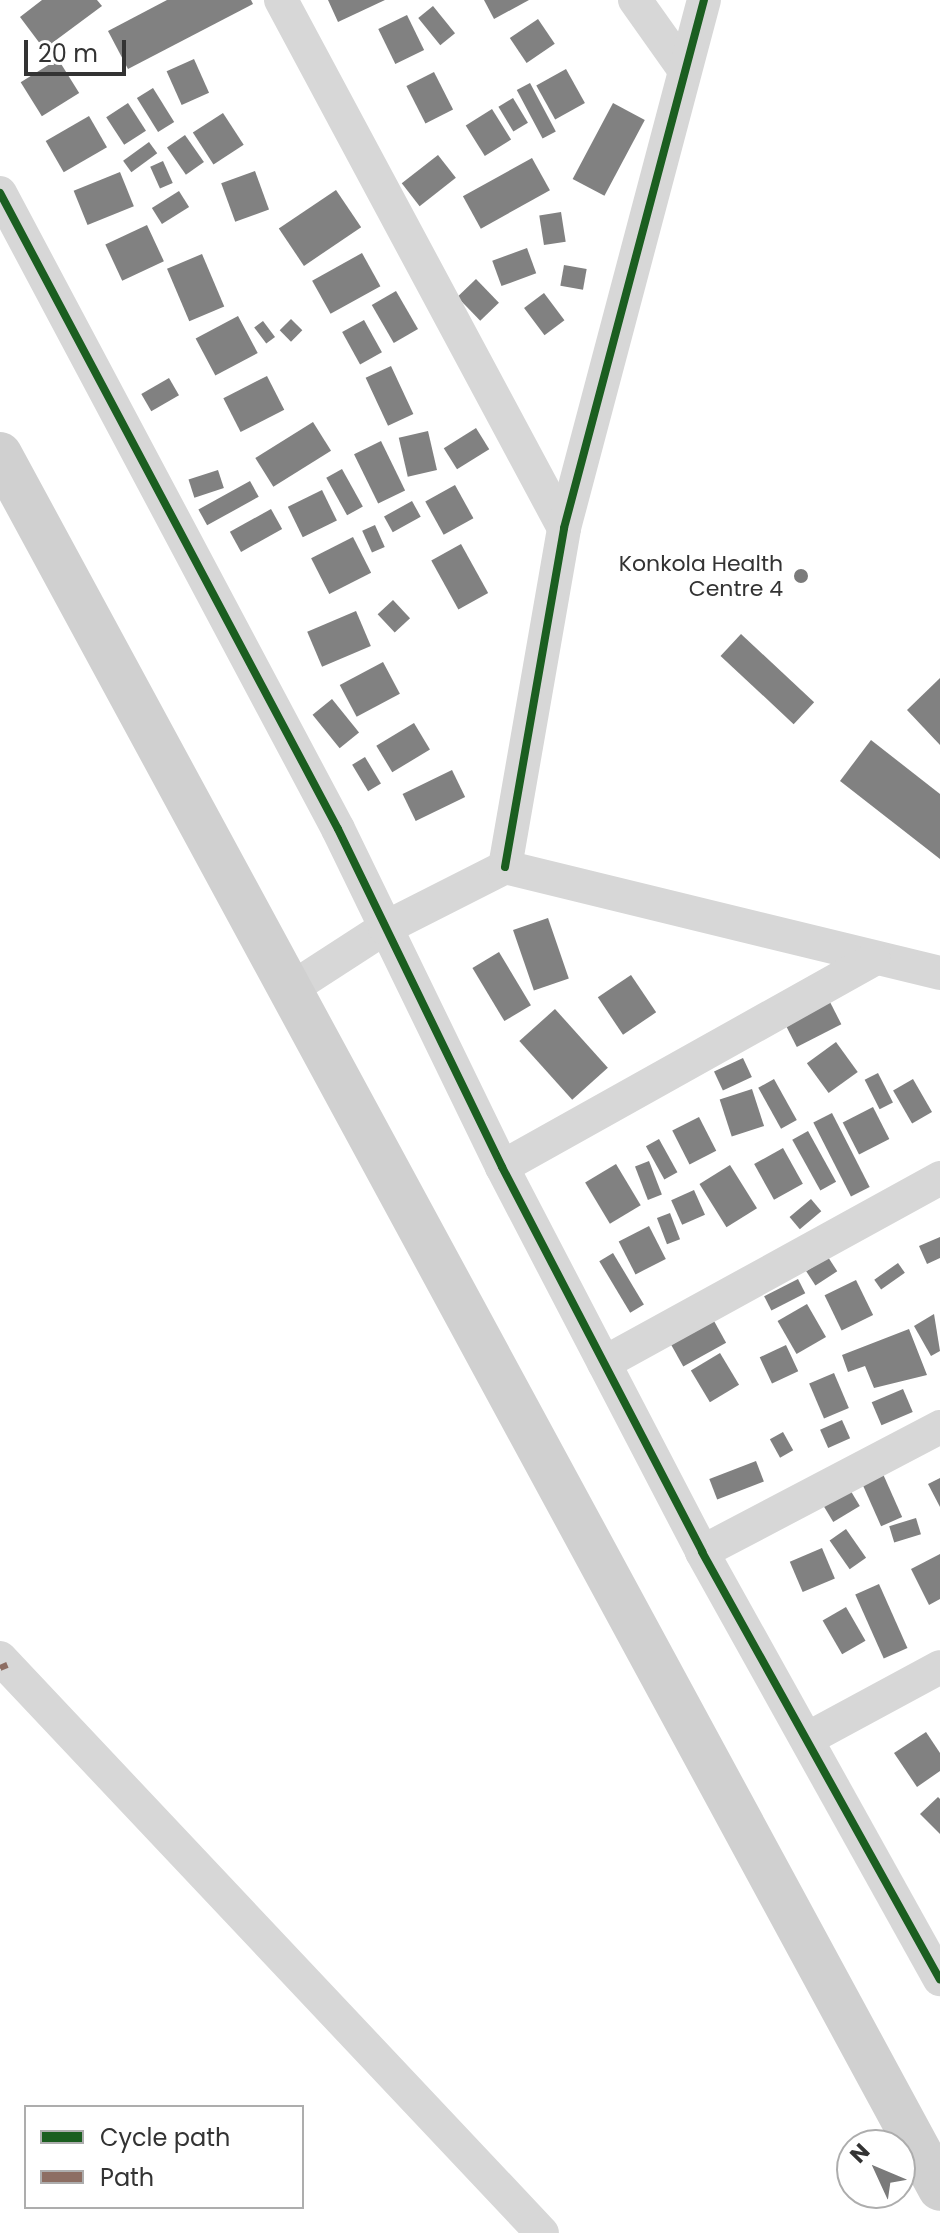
<!DOCTYPE html>
<style>
body{margin:0}
#map{position:relative;width:940px;height:2233px;overflow:hidden;background:#fff;font-family:Poppins,sans-serif}
div>[style]{position:absolute}
[style*='--x']{left:calc(var(--x)*1px);top:calc(var(--y)*1px);width:calc(var(--w)*1px);rotate:calc(var(--a)*1deg)}
.building>*{inset:0;background:#818181;transform-origin:0 0}
.street>*{height:34px;margin:-17px;padding:0 17px;transform-origin:17px;border-radius:17px;background:#d7d7d7}
.secondary>*{height:44px;margin:-22px;padding:0 22px;transform-origin:22px;border-radius:22px;background:#d0d0d0}
.quiet>*{height:6px;margin-top:-3px;transform-origin:0;background:repeating-linear-gradient(90deg,#8d6e63 0 12px,transparent 0 18px)}
.cycleway>*{height:8px;margin:-4px;padding:0 4px;transform-origin:4px;border-radius:4px;background:#1b5e20}
.dots>*{width:22px;height:22px;translate:-50% -50%;box-sizing:border-box;border:4px solid #fff;border-radius:50%}
span{translate:-50% -50%;white-space:nowrap;text-align:center;line-height:1.15;-webkit-text-stroke:8px #fff;paint-order:stroke}
.poi-label{font-size:22px;color:#333}
.right{translate:-100% -50%;text-align:right}
.legend{position:absolute;left:24px;top:2105px;width:280px;height:104px;box-sizing:border-box;background:#fff;border:2px solid #adadad;margin:0;padding:10px 14px;list-style:none;font-size:24px;color:#333}
.legend li{display:flex;align-items:center;gap:16px;height:40px}
.legend b{width:40px;border:2px solid #adadad}
.north{position:absolute;left:836px;top:2129px;width:80px;height:80px;box-sizing:border-box;background:#fff;border:2px solid #adadad;border-radius:50%;rotate:314deg;font-size:22px;font-weight:700;line-height:32px;text-align:center;color:#333}
.north::after{content:'';display:block;margin:auto;width:28px;height:36px;background:#7a7a7a;clip-path:polygon(50% 0,100% 100%,50% 72%,0 100%)}
.scale{position:absolute;left:24px;top:40px;width:102px;height:36px;box-sizing:border-box;border:4px solid #333;border-top:0;padding-left:10px;font-size:24px;line-height:28px;white-space:nowrap;color:#333;-webkit-text-stroke:6px #fff;paint-order:stroke}
</style>
<div id="map">
<div class="building">
<div style="clip-path:polygon(42px 0,97px 0,102px 6px,44px 49px,20px 17px)"></div>
<div style="clip-path:polygon(167px 0,251px 0,253px 4px,128px 69px,108px 31px)"></div>
<div style="clip-path:polygon(328px 0,385px 0,338px 22px)"></div>
<div style="clip-path:polygon(484px 0,529px 0,494px 19px)"></div>
<div style="left:433px;top:6px;width:35px;height:19px;rotate:51deg"></div>
<div style="left:407px;top:15px;width:39px;height:32px;rotate:64deg"></div>
<div style="left:538px;top:19px;width:30px;height:34px;rotate:56deg"></div>
<div style="left:58px;top:59px;width:40px;height:44px;rotate:58deg"></div>
<div style="left:194px;top:59px;width:37px;height:30px;rotate:66deg"></div>
<div style="left:566px;top:69px;width:39px;height:34px;rotate:61deg"></div>
<div style="left:434px;top:72px;width:42px;height:31px;rotate:63deg"></div>
<div style="left:530px;top:83px;width:55px;height:15px;rotate:62deg"></div>
<div style="left:153px;top:88px;width:40px;height:19px;rotate:58deg"></div>
<div style="left:513px;top:98px;width:29px;height:17px;rotate:59deg"></div>
<div style="left:128px;top:103px;width:33px;height:26px;rotate:57deg"></div>
<div style="left:613px;top:103px;width:36px;height:86px;rotate:28deg"></div>
<div style="left:492px;top:109px;width:36px;height:31px;rotate:58deg"></div>
<div style="left:223px;top:113px;width:38px;height:36px;rotate:57deg"></div>
<div style="left:89px;top:116px;width:36px;height:50px;rotate:60deg"></div>
<div style="left:185px;top:135px;width:33px;height:22px;rotate:55deg"></div>
<div style="left:149px;top:142px;width:14px;height:32px;rotate:54deg"></div>
<div style="left:438px;top:155px;width:29px;height:46px;rotate:52deg"></div>
<div style="left:532px;top:158px;width:37px;height:79px;rotate:61deg"></div>
<div style="left:163px;top:161px;width:24px;height:14px;rotate:66deg"></div>
<div style="left:255px;top:171px;width:41px;height:36px;rotate:70deg"></div>
<div style="left:120px;top:172px;width:37px;height:50px;rotate:68deg"></div>
<div style="left:336px;top:190px;width:45px;height:69px;rotate:56deg"></div>
<div style="left:179px;top:191px;width:19px;height:32px;rotate:58deg"></div>
<div style="left:561px;top:212px;width:30px;height:22px;rotate:81deg"></div>
<div style="left:147px;top:225px;width:40px;height:46px;rotate:65deg"></div>
<div style="left:527px;top:248px;width:27px;height:37px;rotate:70deg"></div>
<div style="left:362px;top:253px;width:38px;height:57px;rotate:61deg"></div>
<div style="left:202px;top:254px;width:57px;height:38px;rotate:67deg"></div>
<div style="left:564px;top:265px;width:23px;height:21px;rotate:10deg"></div>
<div style="left:476px;top:279px;width:33px;height:26px;rotate:46deg"></div>
<div style="left:396px;top:291px;width:44px;height:28px;rotate:60deg"></div>
<div style="left:544px;top:293px;width:34px;height:25px;rotate:53deg"></div>
<div style="left:238px;top:316px;width:42px;height:48px;rotate:62deg"></div>
<div style="left:291px;top:319px;width:16px;height:16px;rotate:45deg"></div>
<div style="left:364px;top:320px;width:37px;height:25px;rotate:61deg"></div>
<div style="left:263px;top:321px;width:20px;height:11px;rotate:53deg"></div>
<div style="left:391px;top:366px;width:53px;height:28px;rotate:65deg"></div>
<div style="left:267px;top:376px;width:38px;height:49px;rotate:63deg"></div>
<div style="left:169px;top:378px;width:20px;height:32px;rotate:60deg"></div>
<div style="left:313px;top:422px;width:34px;height:68px;rotate:58deg"></div>
<div style="left:476px;top:428px;width:25px;height:38px;rotate:58deg"></div>
<div style="left:428px;top:431px;width:40px;height:30px;rotate:77deg"></div>
<div style="left:381px;top:441px;width:55px;height:30px;rotate:64deg"></div>
<div style="left:342px;top:469px;width:43px;height:18px;rotate:61deg"></div>
<div style="left:218px;top:470px;width:19px;height:31px;rotate:72deg"></div>
<div style="left:250px;top:481px;width:18px;height:59px;rotate:61deg"></div>
<div style="left:455px;top:485px;width:38px;height:34px;rotate:61deg"></div>
<div style="left:322px;top:490px;width:34px;height:38px;rotate:64deg"></div>
<div style="left:412px;top:501px;width:18px;height:32px;rotate:61deg"></div>
<div style="left:271px;top:509px;width:23px;height:47px;rotate:61deg"></div>
<div style="left:375px;top:525px;width:24px;height:14px;rotate:66deg"></div>
<div style="left:353px;top:537px;width:40px;height:47px;rotate:63deg"></div>
<div style="left:461px;top:544px;width:56px;height:34px;rotate:61deg"></div>
<div style="left:393px;top:600px;width:25px;height:21px;rotate:47deg"></div>
<div style="left:356px;top:611px;width:38px;height:53px;rotate:67deg"></div>
<div style="left:741px;top:634px;width:100px;height:30px;rotate:43deg"></div>
<div style="left:383px;top:662px;width:36px;height:49px;rotate:62deg"></div>
<div style="clip-path:polygon(940px 678px,940px 745px,907px 710px)"></div>
<div style="left:332px;top:699px;width:43px;height:25px;rotate:51deg"></div>
<div style="left:414px;top:723px;width:31px;height:44px;rotate:59deg"></div>
<div style="clip-path:polygon(871px 740px,940px 794px,940px 859px,840px 781px)"></div>
<div style="left:365px;top:757px;width:31px;height:15px;rotate:59deg"></div>
<div style="left:452px;top:770px;width:30px;height:55px;rotate:64deg"></div>
<div style="left:548px;top:918px;width:64px;height:37px;rotate:71deg"></div>
<div style="left:499px;top:952px;width:62px;height:31px;rotate:59deg"></div>
<div style="left:631px;top:975px;width:45px;height:40px;rotate:56deg"></div>
<div style="left:830px;top:1002px;width:25px;height:50px;rotate:63deg"></div>
<div style="left:555px;top:1009px;width:79px;height:48px;rotate:48deg"></div>
<div style="left:836px;top:1042px;width:37px;height:36px;rotate:54deg"></div>
<div style="left:743px;top:1058px;width:21px;height:32px;rotate:65deg"></div>
<div style="left:878px;top:1073px;width:33px;height:15px;rotate:63deg"></div>
<div style="left:774px;top:1079px;width:47px;height:18px;rotate:61deg"></div>
<div style="left:913px;top:1079px;width:38px;height:23px;rotate:60deg"></div>
<div style="left:752px;top:1089px;width:39px;height:34px;rotate:72deg"></div>
<div style="left:873px;top:1107px;width:36px;height:34px;rotate:63deg"></div>
<div style="left:832px;top:1113px;width:83px;height:21px;rotate:63deg"></div>
<div style="left:699px;top:1117px;width:38px;height:30px;rotate:63deg"></div>
<div style="left:808px;top:1131px;width:58px;height:18px;rotate:61deg"></div>
<div style="left:659px;top:1139px;width:38px;height:15px;rotate:61deg"></div>
<div style="left:783px;top:1148px;width:41px;height:33px;rotate:61deg"></div>
<div style="left:649px;top:1161px;width:36px;height:15px;rotate:69deg"></div>
<div style="left:616px;top:1164px;width:48px;height:36px;rotate:59deg"></div>
<div style="left:730px;top:1165px;width:51px;height:36px;rotate:58deg"></div>
<div style="left:694px;top:1190px;width:27px;height:25px;rotate:66deg"></div>
<div style="left:811px;top:1199px;width:16px;height:28px;rotate:50deg"></div>
<div style="left:670px;top:1213px;width:28px;height:14px;rotate:69deg"></div>
<div style="left:649px;top:1226px;width:37px;height:34px;rotate:63deg"></div>
<div style="clip-path:polygon(940px 1237px,940px 1258px,927px 1264px,919px 1246px)"></div>
<div style="left:613px;top:1253px;width:60px;height:16px;rotate:59deg"></div>
<div style="left:828px;top:1257px;width:17px;height:26px;rotate:57deg"></div>
<div style="left:898px;top:1263px;width:12px;height:29px;rotate:55deg"></div>
<div style="left:798px;top:1279px;width:16px;height:38px;rotate:63deg"></div>
<div style="left:856px;top:1280px;width:39px;height:35px;rotate:64deg"></div>
<div style="left:807px;top:1304px;width:38px;height:34px;rotate:60deg"></div>
<div style="clip-path:polygon(934px 1314px,940px 1351px,931px 1356px,914px 1326px)"></div>
<div style="left:714px;top:1321px;width:25px;height:49px;rotate:61deg"></div>
<div style="clip-path:polygon(909px 1329px,927px 1375px,874px 1388px,865px 1366px,848px 1372px,842px 1355px)"></div>
<div style="left:786px;top:1345px;width:29px;height:29px;rotate:65deg"></div>
<div style="left:720px;top:1353px;width:37px;height:34px;rotate:59deg"></div>
<div style="left:834px;top:1373px;width:38px;height:27px;rotate:67deg"></div>
<div style="left:903px;top:1389px;width:25px;height:34px;rotate:67deg"></div>
<div style="left:842px;top:1420px;width:20px;height:24px;rotate:66deg"></div>
<div style="left:783px;top:1432px;width:21px;height:15px;rotate:61deg"></div>
<div style="left:756px;top:1461px;width:22px;height:50px;rotate:69deg"></div>
<div style="left:883px;top:1474px;width:47px;height:23px;rotate:66deg"></div>
<div style="clip-path:polygon(940px 1478px,940px 1507px,928px 1484px)"></div>
<div style="left:849px;top:1488px;width:21px;height:31px;rotate:59deg"></div>
<div style="left:916px;top:1518px;width:17px;height:28px;rotate:73deg"></div>
<div style="left:846px;top:1529px;width:35px;height:20px;rotate:55deg"></div>
<div style="left:822px;top:1548px;width:33px;height:35px;rotate:67deg"></div>
<div style="clip-path:polygon(940px 1554px,940px 1599px,929px 1605px,911px 1569px)"></div>
<div style="left:879px;top:1584px;width:70px;height:26px;rotate:66deg"></div>
<div style="left:846px;top:1607px;width:39px;height:27px;rotate:60deg"></div>
<div style="clip-path:polygon(926px 1732px,940px 1753px,940px 1771px,917px 1787px,894px 1753px)"></div>
<div style="clip-path:polygon(938px 1797px,940px 1799px,940px 1834px,920px 1814px)"></div>
</div>
<div class="street">
<div style="--x:281;--y:0;--w:599;--a:61.81"></div>
<div style="--x:635;--y:0;--w:85;--a:54.6"></div>
<div style="--x:0;--y:193;--w:720;--a:62.01"></div>
<div style="--x:338;--y:829;--w:376;--a:64.1"></div>
<div style="--x:502;--y:1167;--w:434;--a:62.5"></div>
<div style="--x:702;--y:1552;--w:489;--a:60.9"></div>
<div style="--x:505;--y:867;--w:344;--a:-80.1"></div>
<div style="--x:564;--y:528;--w:546;--a:-75.15"></div>
<div style="--x:289;--y:990;--w:114;--a:-32.9"></div>
<div style="--x:385;--y:928;--w:135;--a:-26.9"></div>
<div style="--x:505;--y:867;--w:448;--a:13.7"></div>
<div style="--x:502;--y:1167;--w:426;--a:-29.2"></div>
<div style="--x:604;--y:1363;--w:384;--a:-28.8"></div>
<div style="--x:702;--y:1552;--w:269;--a:-27.7"></div>
<div style="--x:0;--y:1658;--w:790;--a:46.69"></div>
<div style="--x:807;--y:1739;--w:151;--a:-28.4"></div>
</div>
<div class="secondary">
<div style="--x:0;--y:454;--w:1973;--a:61.55"></div>
</div>
<div class="quiet">
<div style="--x:0;--y:1668;--w:8;--a:-23"></div>
</div>
<div class="cycleway">
<div style="--x:0;--y:193;--w:720;--a:62.01"></div>
<div style="--x:338;--y:829;--w:376;--a:64.1"></div>
<div style="--x:502;--y:1167;--w:434;--a:62.5"></div>
<div style="--x:702;--y:1552;--w:489;--a:60.9"></div>
<div style="--x:505;--y:867;--w:344;--a:-80.1"></div>
<div style="--x:564;--y:528;--w:546;--a:-75.15"></div>
</div>
<div class="dots">
<div style="left:801px;top:576px;background:#7a7a7a"></div>
</div>
<div class="poi-label">
<span class="right" style="left:783px;top:576px">Konkola Health<br>Centre 4</span>
</div>
<ul class="legend">
<li><b style="height:10px;background:#1b5e20"></b>Cycle path</li>
<li><b style="height:10px;background:#8d6e63"></b>Path</li>
</ul>
<div class="north">N</div>
<div class="scale">20 m</div>
</div>
